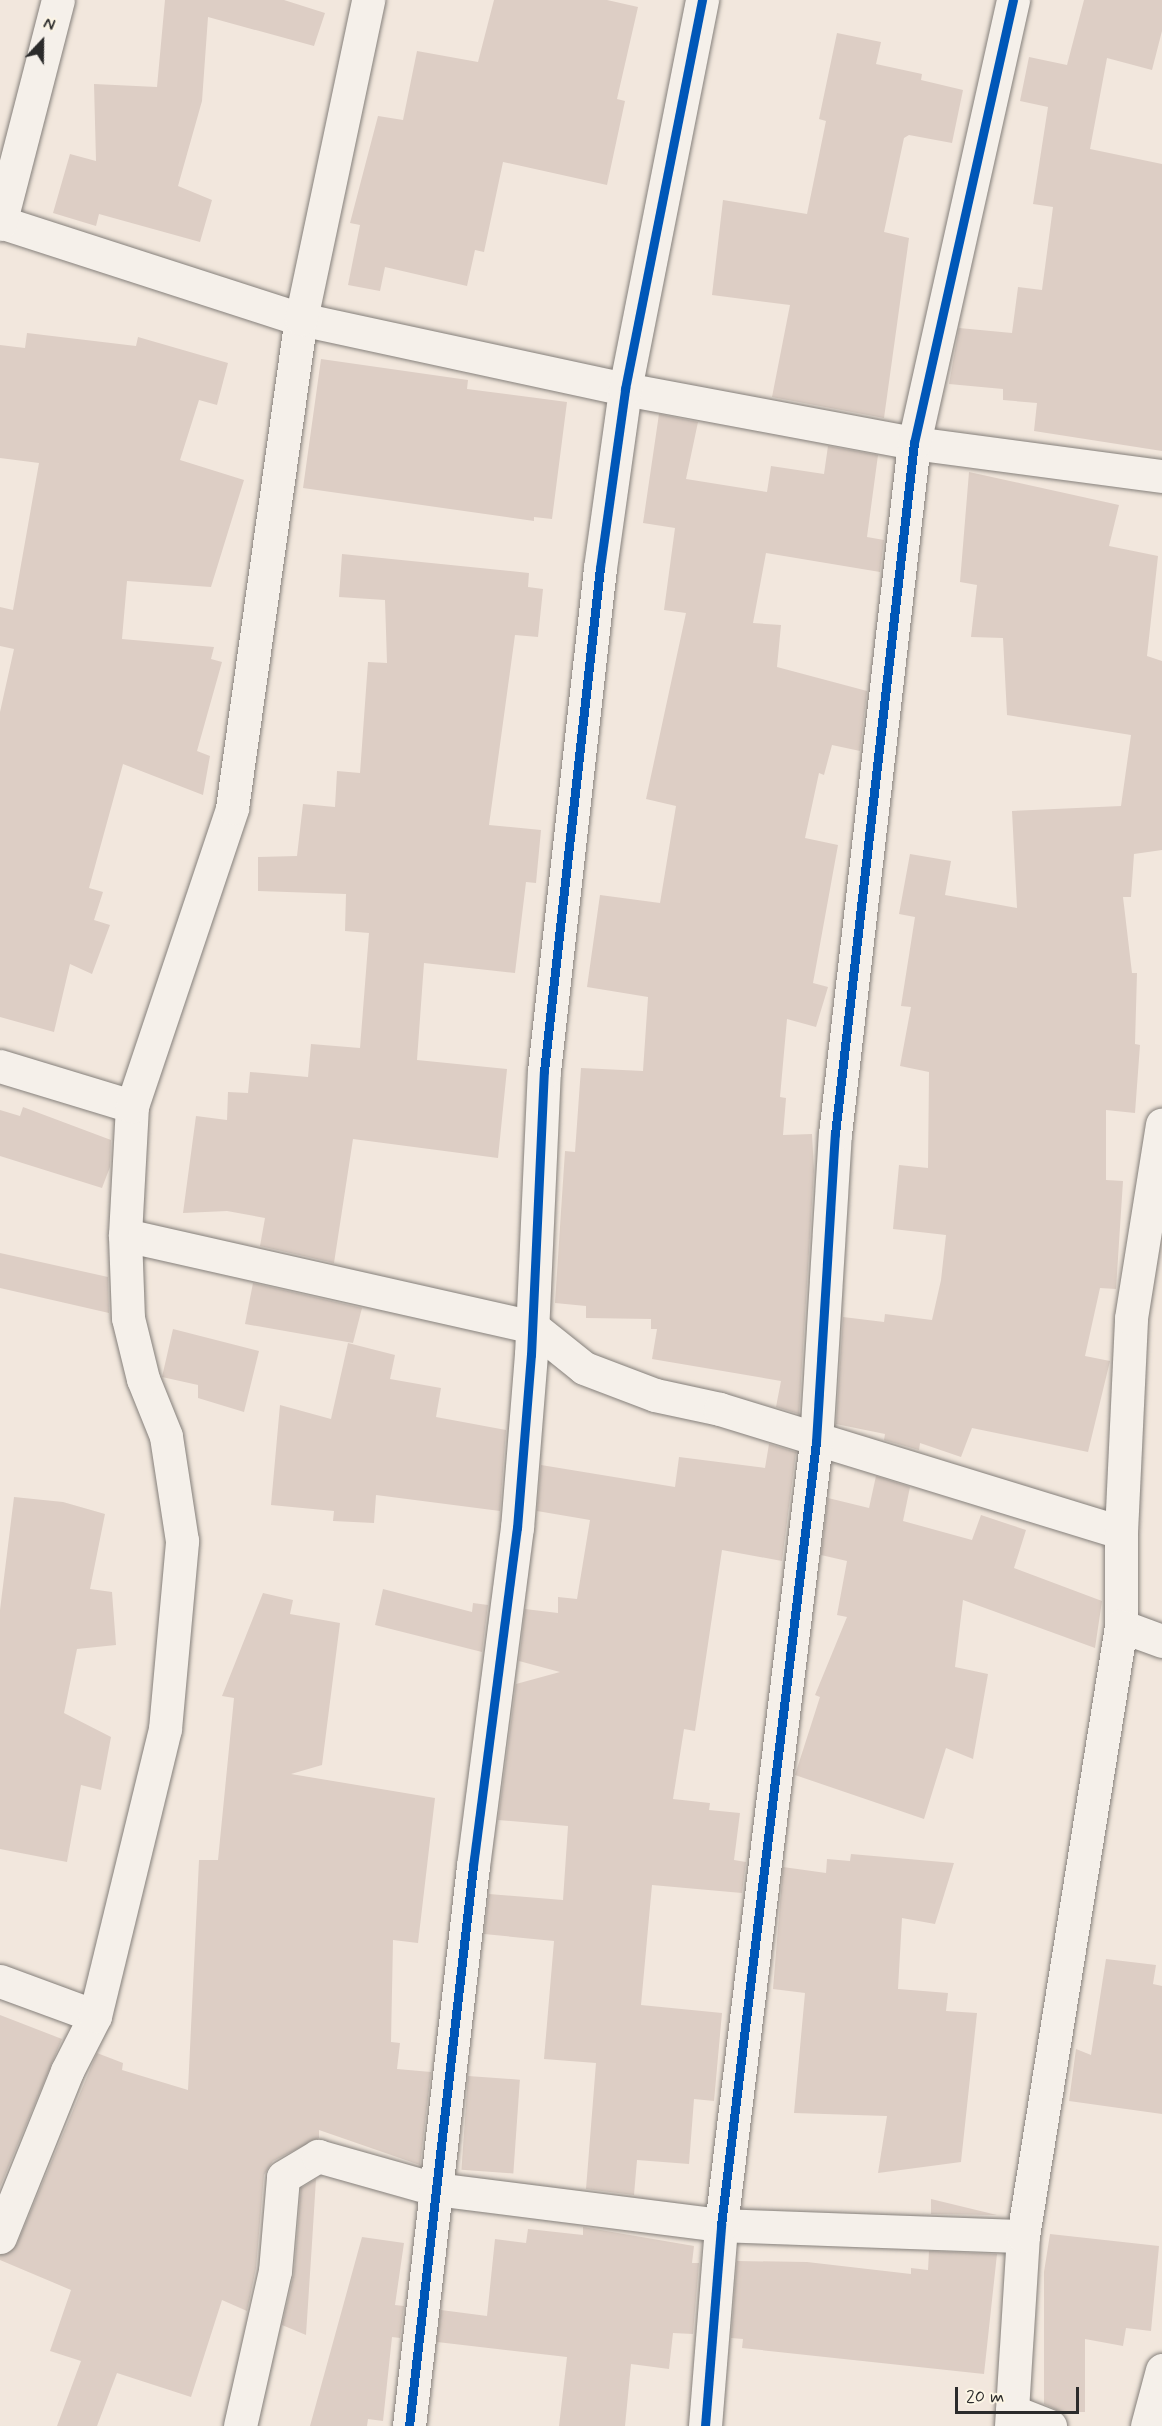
<!DOCTYPE html>
<style>
body{margin:0}
#map{position:relative;width:1162px;height:2426px;overflow:hidden;background:#f2e7dd;font-family:Mynerve,sans-serif}
div>[style]{position:absolute}
[style*='--x']{left:calc(var(--x)*1px);top:calc(var(--y)*1px);width:calc(var(--w)*1px);rotate:calc(var(--a)*1deg)}
.building>*{inset:0;background:#ddcec5;transform-origin:0 0}
.roads{filter:drop-shadow(0 0 2px #85807b) drop-shadow(0 0 2px #85807b)}
.minor>*{height:33px;margin:-16.5px;padding:0 16.5px;transform-origin:16.5px;border-radius:16.5px;background:#f5f0ea}
.cycleway>*{height:9px;margin:-4.5px;padding:0 4.5px;transform-origin:4.5px;border-radius:4.5px;background:#0057b8}
span{translate:-50% -50%;white-space:nowrap;text-align:center;line-height:1.15;-webkit-text-stroke:4.5px #fcf5e5;paint-order:stroke}
.north{position:absolute;left:12px;top:12px;width:60px;height:60px;-webkit-text-stroke:4px #fcf5e5;paint-order:stroke;rotate:22deg;font-size:16px;font-weight:700;line-height:24px;text-align:center;color:#2b2b2b}
.north::after{content:'';display:block;margin:auto;width:21px;height:27px;background:#2b2b2b;clip-path:polygon(50% 0,100% 100%,50% 72%,0 100%)}
.scale{position:absolute;left:955px;top:2387px;width:124px;height:27px;box-sizing:border-box;border:3px solid #2b2b2b;border-top:0;padding-left:8px;font-size:18px;line-height:21px;white-space:nowrap;color:#2b2b2b;-webkit-text-stroke:4px #fcf5e5;paint-order:stroke}
</style>
<div id="map">
<div class="building">
<div style="clip-path:polygon(165px 0,284px 0,325px 13px,314px 46px,208px 17px,202px 101px,178px 186px,212px 200px,200px 242px,99px 214px,96px 226px,53px 213px,70px 154px,96px 161px,94px 84px,157px 87px)"></div>
<div style="clip-path:polygon(494px 0,607px 0,638px 7px,617px 99px,625px 101px,607px 185px,503px 162px,484px 252px,475px 250px,467px 286px,385px 267px,380px 291px,348px 285px,360px 225px,350px 223px,378px 116px,403px 120px,417px 51px,478px 62px)"></div>
<div style="clip-path:polygon(1084px 0,1162px 0,1162px 31px,1152px 70px,1107px 58px,1090px 149px,1162px 164px,1162px 451px,1034px 431px,1037px 403px,1003px 400px,1003px 389px,949px 384px,959px 328px,1012px 333px,1018px 287px,1042px 290px,1053px 207px,1033px 204px,1048px 107px,1020px 101px,1029px 57px,1067px 65px)"></div>
<div style="clip-path:polygon(837px 33px,881px 42px,876px 64px,922px 74px,921px 80px,963px 90px,952px 143px,909px 135px,904px 138px,884px 232px,909px 238px,884px 418px,772px 397px,790px 305px,712px 295px,723px 200px,807px 214px,826px 121px,819px 119px)"></div>
<div style="clip-path:polygon(27px 333px,136px 346px,138px 337px,228px 363px,217px 405px,199px 400px,180px 460px,244px 480px,211px 587px,127px 581px,122px 639px,214px 647px,211px 659px,222px 662px,197px 751px,210px 756px,203px 795px,123px 764px,89px 888px,103px 892px,94px 920px,110px 925px,92px 974px,70px 964px,54px 1032px,0 1017px,0 712px,14px 649px,0 646px,0 607px,13px 610px,39px 463px,0 458px,0 345px,25px 348px)"></div>
<div style="clip-path:polygon(321px 359px,468px 380px,467px 389px,567px 402px,552px 519px,534px 517px,534px 521px,303px 488px)"></div>
<div style="clip-path:polygon(659px 414px,698px 422px,686px 479px,767px 492px,771px 466px,824px 474px,828px 446px,878px 455px,867px 537px,884px 540px,880px 572px,766px 553px,753px 623px,781px 625px,777px 667px,867px 691px,860px 751px,832px 745px,824px 775px,819px 773px,805px 838px,838px 845px,813px 983px,828px 987px,816px 1027px,787px 1019px,780px 1097px,786px 1098px,783px 1135px,812px 1134px,814px 1170px,799px 1414px,776px 1407px,781px 1381px,652px 1359px,657px 1329px,651px 1329px,651px 1319px,586px 1318px,586px 1306px,555px 1303px,565px 1151px,575px 1152px,581px 1068px,643px 1071px,648px 997px,587px 987px,600px 895px,660px 903px,676px 806px,646px 799px,686px 613px,664px 610px,675px 528px,643px 523px)"></div>
<div style="clip-path:polygon(969px 472px,1119px 505px,1109px 546px,1158px 556px,1147px 656px,1162px 661px,1162px 850px,1134px 854px,1131px 897px,1123px 897px,1132px 973px,1137px 973px,1135px 1044px,1140px 1045px,1135px 1113px,1106px 1110px,1106px 1180px,1123px 1181px,1116px 1289px,1100px 1288px,1085px 1356px,1110px 1361px,1088px 1452px,972px 1428px,961px 1457px,920px 1443px,919px 1450px,884px 1440px,885px 1434px,836px 1424px,843px 1317px,884px 1322px,885px 1314px,932px 1320px,941px 1280px,946px 1235px,893px 1229px,899px 1165px,928px 1168px,929px 1072px,900px 1066px,911px 1007px,901px 1006px,915px 917px,899px 914px,910px 854px,951px 861px,945px 895px,1017px 908px,1012px 811px,1121px 806px,1131px 735px,1007px 715px,1003px 638px,971px 637px,977px 585px,960px 582px)"></div>
<div style="clip-path:polygon(342px 554px,529px 573px,528px 587px,543px 589px,538px 637px,515px 635px,489px 825px,541px 830px,536px 883px,526px 882px,515px 973px,424px 963px,417px 1060px,507px 1069px,498px 1158px,353px 1139px,334px 1263px,260px 1246px,265px 1218px,227px 1211px,183px 1213px,196px 1116px,227px 1120px,228px 1092px,248px 1093px,250px 1072px,308px 1077px,311px 1044px,360px 1048px,369px 933px,345px 931px,346px 894px,258px 891px,258px 857px,297px 856px,303px 804px,335px 807px,337px 771px,360px 773px,368px 662px,387px 663px,385px 600px,339px 597px)"></div>
<div style="clip-path:polygon(23px 1107px,111px 1140px,110px 1167px,102px 1188px,0 1156px,0 1110px,20px 1116px)"></div>
<div style="clip-path:polygon(0 1253px,108px 1277px,109px 1313px,0 1288px)"></div>
<div style="clip-path:polygon(253px 1283px,362px 1308px,353px 1343px,245px 1324px)"></div>
<div style="clip-path:polygon(173px 1329px,259px 1351px,244px 1412px,198px 1398px,198px 1385px,162px 1377px)"></div>
<div style="clip-path:polygon(348px 1343px,395px 1355px,390px 1379px,441px 1388px,436px 1417px,506px 1430px,500px 1511px,376px 1495px,374px 1523px,333px 1521px,334px 1511px,271px 1505px,280px 1405px,331px 1419px)"></div>
<div style="clip-path:polygon(769px 1444px,796px 1452px,782px 1561px,722px 1550px,695px 1731px,684px 1729px,673px 1799px,710px 1803px,709px 1810px,740px 1813px,734px 1860px,746px 1862px,742px 1893px,652px 1885px,641px 2005px,722px 2013px,714px 2101px,694px 2099px,689px 2164px,637px 2160px,634px 2195px,586px 2189px,596px 2063px,544px 2059px,554px 1941px,484px 1934px,489px 1894px,563px 1900px,568px 1826px,498px 1820px,516px 1684px,560px 1672px,519px 1661px,525px 1609px,558px 1613px,558px 1597px,577px 1599px,590px 1520px,537px 1511px,541px 1465px,675px 1487px,679px 1457px,765px 1468px)"></div>
<div style="clip-path:polygon(876px 1476px,910px 1487px,903px 1521px,972px 1540px,981px 1515px,1026px 1530px,1014px 1568px,1102px 1601px,1095px 1648px,963px 1600px,955px 1667px,988px 1674px,973px 1759px,946px 1748px,924px 1819px,795px 1775px,820px 1697px,815px 1695px,847px 1617px,837px 1615px,847px 1561px,821px 1555px,828px 1498px,869px 1508px)"></div>
<div style="clip-path:polygon(14px 1497px,63px 1502px,105px 1514px,90px 1589px,112px 1592px,116px 1645px,77px 1649px,64px 1713px,111px 1737px,101px 1790px,81px 1785px,67px 1862px,0 1849px,0 1610px)"></div>
<div style="clip-path:polygon(383px 1589px,472px 1612px,473px 1603px,488px 1605px,482px 1652px,375px 1625px)"></div>
<div style="clip-path:polygon(263px 1593px,293px 1600px,290px 1614px,340px 1623px,322px 1765px,291px 1774px,435px 1798px,418px 1943px,393px 1940px,391px 2042px,400px 2043px,397px 2069px,431px 2072px,420px 2165px,319px 2130px,319px 2138px,273px 2161px,264px 2175px,256px 2268px,247px 2311px,222px 2300px,191px 2397px,117px 2373px,97px 2426px,57px 2426px,81px 2361px,50px 2351px,71px 2290px,0 2260px,0 2255px,17px 2244px,97px 2053px,123px 2063px,122px 2070px,188px 2090px,199px 1860px,218px 1860px,234px 1698px,222px 1696px)"></div>
<div style="clip-path:polygon(851px 1854px,954px 1863px,935px 1924px,902px 1918px,898px 1989px,948px 1993px,946px 2011px,977px 2013px,961px 2162px,878px 2173px,887px 2116px,794px 2113px,805px 1993px,773px 1989px,783px 1867px,826px 1873px,827px 1859px,850px 1861px)"></div>
<div style="clip-path:polygon(1106px 1959px,1156px 1965px,1153px 1984px,1162px 1986px,1162px 2114px,1069px 2101px,1076px 2049px,1091px 2055px)"></div>
<div style="clip-path:polygon(0 2015px,62px 2039px,0 2187px)"></div>
<div style="left:468px;top:2076px;width:52px;height:94px;rotate:4deg"></div>
<div style="clip-path:polygon(316px 2179px,312px 2243px,306px 2335px,282px 2325px,294px 2273px,301px 2188px)"></div>
<div style="clip-path:polygon(931px 2199px,997px 2215px,931px 2214px)"></div>
<div style="clip-path:polygon(583px 2227px,694px 2246px,692px 2263px,699px 2263px,693px 2334px,673px 2333px,669px 2369px,631px 2364px,625px 2426px,559px 2426px,567px 2357px,437px 2342px,441px 2310px,487px 2316px,495px 2239px,526px 2243px,528px 2229px,583px 2235px)"></div>
<div style="clip-path:polygon(1050px 2234px,1159px 2246px,1151px 2331px,1126px 2328px,1123px 2346px,1085px 2339px,1085px 2412px,1061px 2412px,1044px 2404px,1044px 2272px)"></div>
<div style="clip-path:polygon(362px 2237px,404px 2243px,395px 2305px,404px 2306px,400px 2338px,392px 2337px,383px 2421px,368px 2419px,367px 2426px,310px 2426px)"></div>
<div style="clip-path:polygon(929px 2251px,997px 2254px,984px 2374px,742px 2348px,743px 2339px,731px 2338px,737px 2261px,807px 2262px,911px 2274px,911px 2268px,928px 2270px)"></div>
</div>
<div class="roads">
<div class="minor">
<div style="--x:0;--y:222;--w:316;--a:17.9"></div>
<div style="--x:301;--y:319;--w:331;--a:12.2"></div>
<div style="--x:625;--y:389;--w:294;--a:10.6"></div>
<div style="--x:914;--y:443;--w:250;--a:7.6"></div>
<div style="--x:0;--y:224;--w:231;--a:-75.5"></div>
<div style="--x:0;--y:1066;--w:138;--a:16.9"></div>
<div style="--x:125;--y:1235;--w:418;--a:12.7"></div>
<div style="--x:533;--y:1327;--w:65;--a:38.8"></div>
<div style="--x:584;--y:1368;--w:76;--a:20.8"></div>
<div style="--x:655;--y:1395;--w:66;--a:12.2"></div>
<div style="--x:720;--y:1409;--w:419;--a:17.1"></div>
<div style="--x:1121;--y:1532;--w:94;--a:90"></div>
<div style="--x:1121;--y:1626;--w:44;--a:20.1"></div>
<div style="--x:1121;--y:1532;--w:214;--a:-87.3"></div>
<div style="--x:1131;--y:1318;--w:196;--a:-80.9"></div>
<div style="--x:0;--y:1981;--w:101;--a:20.2"></div>
<div style="--x:0;--y:2237;--w:179;--a:-68"></div>
<div style="--x:67;--y:2071;--w:62;--a:-63"></div>
<div style="--x:95;--y:2016;--w:295;--a:-76.3"></div>
<div style="--x:165;--y:1729;--w:189;--a:-84.8"></div>
<div style="--x:182;--y:1541;--w:106;--a:-98.7"></div>
<div style="--x:166;--y:1436;--w:61;--a:-112"></div>
<div style="--x:143;--y:1379;--w:63;--a:-103.8"></div>
<div style="--x:128;--y:1318;--w:83;--a:-92.1"></div>
<div style="--x:125;--y:1235;--w:129;--a:-86.9"></div>
<div style="--x:132;--y:1106;--w:314;--a:-71.4"></div>
<div style="--x:232;--y:808;--w:494;--a:-82"></div>
<div style="--x:301;--y:319;--w:326;--a:-78.1"></div>
<div style="--x:1012;--y:2411;--w:41;--a:21.5"></div>
<div style="--x:240;--y:2426;--w:159;--a:-77.3"></div>
<div style="--x:275;--y:2271;--w:94;--a:-85.1"></div>
<div style="--x:283;--y:2177;--w:41;--a:-31"></div>
<div style="--x:318;--y:2156;--w:122;--a:15.8"></div>
<div style="--x:435;--y:2189;--w:288;--a:7.2"></div>
<div style="--x:721;--y:2225;--w:302;--a:2.1"></div>
<div style="--x:409;--y:2426;--w:564;--a:-83.48"></div>
<div style="--x:473;--y:1866;--w:341;--a:-82.6"></div>
<div style="--x:517;--y:1528;--w:174;--a:-85.4"></div>
<div style="--x:531;--y:1355;--w:284;--a:-87.4"></div>
<div style="--x:544;--y:1071;--w:506;--a:-83.65"></div>
<div style="--x:600;--y:568;--w:181;--a:-82"></div>
<div style="--x:625;--y:389;--w:397;--a:-78.8"></div>
<div style="--x:705;--y:2426;--w:202;--a:-85.4"></div>
<div style="--x:721;--y:2225;--w:789;--a:-83.08"></div>
<div style="--x:816;--y:1442;--w:309;--a:-86.5"></div>
<div style="--x:835;--y:1134;--w:696;--a:-83.48"></div>
<div style="--x:914;--y:443;--w:454;--a:-77.4"></div>
<div style="--x:1011;--y:2426;--w:190;--a:-86.4"></div>
<div style="--x:1023;--y:2236;--w:618;--a:-80.87"></div>
<div style="--x:1147;--y:2426;--w:58;--a:-75"></div>
</div>
</div>
<div class="cycleway">
<div style="--x:409;--y:2426;--w:564;--a:-83.48"></div>
<div style="--x:473;--y:1866;--w:341;--a:-82.6"></div>
<div style="--x:517;--y:1528;--w:174;--a:-85.4"></div>
<div style="--x:531;--y:1355;--w:284;--a:-87.4"></div>
<div style="--x:544;--y:1071;--w:506;--a:-83.65"></div>
<div style="--x:600;--y:568;--w:181;--a:-82"></div>
<div style="--x:625;--y:389;--w:397;--a:-78.8"></div>
<div style="--x:705;--y:2426;--w:202;--a:-85.4"></div>
<div style="--x:721;--y:2225;--w:789;--a:-83.08"></div>
<div style="--x:816;--y:1442;--w:309;--a:-86.5"></div>
<div style="--x:835;--y:1134;--w:696;--a:-83.48"></div>
<div style="--x:914;--y:443;--w:454;--a:-77.4"></div>
</div>
<div class="north">N</div>
<div class="scale">20 m</div>
</div>
